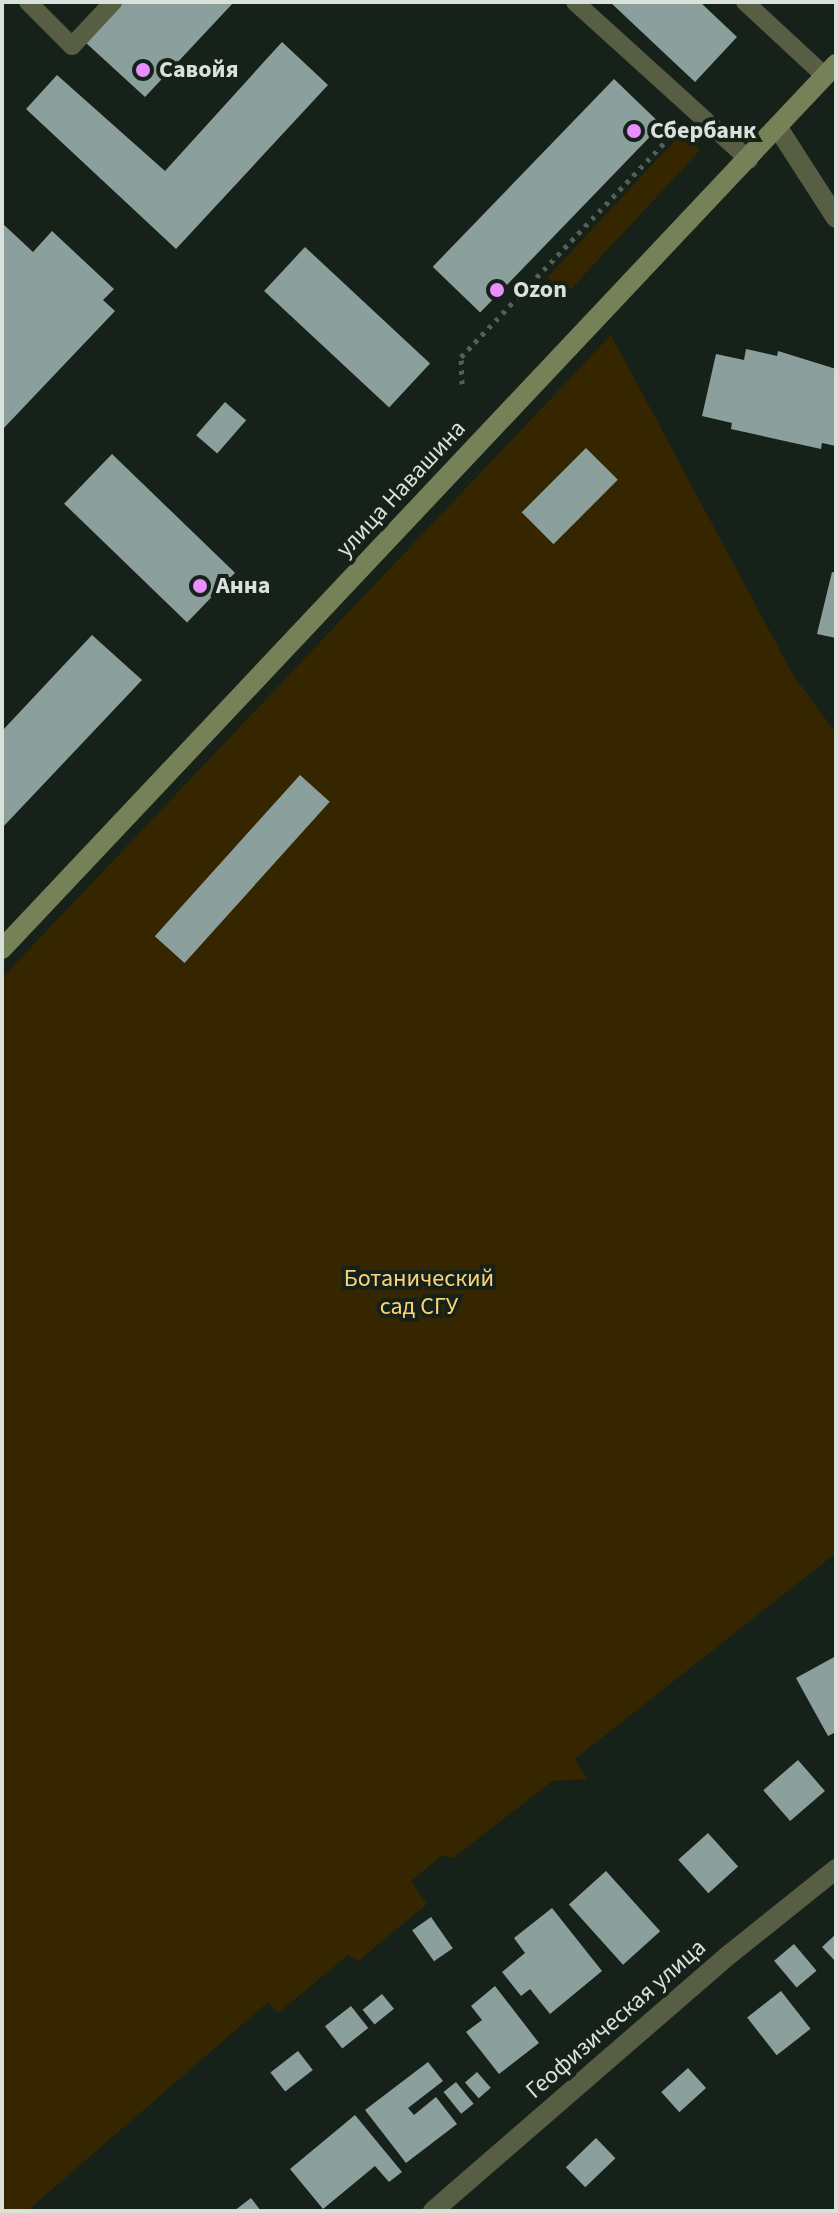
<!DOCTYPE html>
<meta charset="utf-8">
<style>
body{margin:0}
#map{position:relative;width:838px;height:2213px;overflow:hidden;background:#162219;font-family:"Source Sans 3",sans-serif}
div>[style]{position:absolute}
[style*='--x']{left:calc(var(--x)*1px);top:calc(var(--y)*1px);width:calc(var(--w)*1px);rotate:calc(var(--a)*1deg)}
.green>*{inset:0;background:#352600;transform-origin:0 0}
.building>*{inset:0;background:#8ba09d;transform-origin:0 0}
.path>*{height:5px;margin-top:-2.5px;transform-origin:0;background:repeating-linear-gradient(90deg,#545f57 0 4px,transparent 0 10px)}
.lane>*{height:18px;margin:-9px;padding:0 9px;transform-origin:9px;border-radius:9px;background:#575e44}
.street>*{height:20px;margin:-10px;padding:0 10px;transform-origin:10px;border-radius:10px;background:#575e44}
.secondary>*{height:20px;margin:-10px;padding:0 10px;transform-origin:10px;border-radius:10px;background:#778157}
.dots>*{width:22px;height:22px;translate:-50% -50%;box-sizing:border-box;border:4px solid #162219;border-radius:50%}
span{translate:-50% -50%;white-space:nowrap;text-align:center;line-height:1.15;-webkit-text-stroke:8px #162219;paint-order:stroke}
.poi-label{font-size:24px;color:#d8e1da;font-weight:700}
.left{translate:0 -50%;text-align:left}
.street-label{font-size:24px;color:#d8e1da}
.park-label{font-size:24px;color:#fcd376}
.frame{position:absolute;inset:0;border:4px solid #d8e1da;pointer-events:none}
</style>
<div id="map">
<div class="green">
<div style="left:682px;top:133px;width:25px;height:197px;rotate:43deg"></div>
<div style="clip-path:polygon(611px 335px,793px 675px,836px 733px,836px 1553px,575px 1759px,587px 1779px,552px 1781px,453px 1858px,442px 1855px,411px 1881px,427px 1904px,358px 1961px,348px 1955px,278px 2013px,268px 2002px,27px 2211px,2px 2211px,2px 978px)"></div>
</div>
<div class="building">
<div style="clip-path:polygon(124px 2px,234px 2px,145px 97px,85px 42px)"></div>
<div style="clip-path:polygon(610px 2px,700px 2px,737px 37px,695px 82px)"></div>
<div style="clip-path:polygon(282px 42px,328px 85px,176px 249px,26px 109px,57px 75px,165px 171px)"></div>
<div style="left:614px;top:79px;width:66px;height:261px;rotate:44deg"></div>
<div style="clip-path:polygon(2px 223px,33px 252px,52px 231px,114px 289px,103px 300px,115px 311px,2px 430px)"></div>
<div style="left:305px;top:247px;width:171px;height:60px;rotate:43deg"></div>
<div style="clip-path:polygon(746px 349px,777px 356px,778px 351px,836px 369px,836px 446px,822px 443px,821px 449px,731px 429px,732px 423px,702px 416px,716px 354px,744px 360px)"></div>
<div style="left:225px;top:402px;width:28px;height:44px;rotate:41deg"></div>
<div style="left:586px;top:448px;width:45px;height:91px;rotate:45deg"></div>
<div style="left:112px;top:454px;width:171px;height:69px;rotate:44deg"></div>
<div style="clip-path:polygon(832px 572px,836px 573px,836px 638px,817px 634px)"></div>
<div style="clip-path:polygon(92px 635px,142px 680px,2px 828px,2px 731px)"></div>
<div style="left:300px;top:775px;width:40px;height:217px;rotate:42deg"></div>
<div style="clip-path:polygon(836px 1656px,836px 1732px,828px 1736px,796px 1678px)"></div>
<div style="left:798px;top:1760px;width:41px;height:46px;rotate:49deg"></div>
<div style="left:708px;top:1833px;width:45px;height:40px;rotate:48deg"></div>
<div style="left:606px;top:1871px;width:81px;height:50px;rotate:48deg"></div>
<div style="clip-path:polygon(552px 1908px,602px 1971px,550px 2014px,530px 1989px,521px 1996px,502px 1972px,525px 1953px,514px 1938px)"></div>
<div style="left:431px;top:1917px;width:38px;height:23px;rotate:55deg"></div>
<div style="clip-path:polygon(836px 1934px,836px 1962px,822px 1947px)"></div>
<div style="left:794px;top:1944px;width:35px;height:26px;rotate:50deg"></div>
<div style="clip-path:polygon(495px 1986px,539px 2043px,499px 2074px,466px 2032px,482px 2020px,471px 2006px)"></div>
<div style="left:781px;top:1991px;width:48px;height:43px;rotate:52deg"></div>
<div style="left:382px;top:1994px;width:19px;height:25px;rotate:51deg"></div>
<div style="left:351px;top:2006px;width:28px;height:33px;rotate:52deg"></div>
<div style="left:298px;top:2051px;width:24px;height:35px;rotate:52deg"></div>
<div style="clip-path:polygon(428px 2062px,443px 2081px,408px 2108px,414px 2115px,436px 2097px,457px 2124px,406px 2163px,365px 2110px)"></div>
<div style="left:688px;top:2068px;width:27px;height:36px;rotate:48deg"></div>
<div style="left:477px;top:2072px;width:21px;height:16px;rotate:49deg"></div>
<div style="left:456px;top:2082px;width:28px;height:16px;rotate:51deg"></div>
<div style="clip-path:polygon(355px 2115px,402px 2172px,389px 2182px,375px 2166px,323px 2209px,290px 2169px)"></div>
<div style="left:596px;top:2138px;width:28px;height:42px;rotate:46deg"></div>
<div style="clip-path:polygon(251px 2198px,261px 2211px,234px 2211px)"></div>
</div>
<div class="path">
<div style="--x:462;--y:384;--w:27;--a:-92"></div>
<div style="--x:461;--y:357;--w:315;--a:-46.5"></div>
</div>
<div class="lane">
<div style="--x:28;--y:2;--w:62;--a:45"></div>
<div style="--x:72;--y:46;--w:60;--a:-47"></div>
<div style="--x:575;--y:2;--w:235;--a:42.2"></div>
<div style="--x:745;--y:2;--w:109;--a:42.8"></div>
</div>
<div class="street">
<div style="--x:778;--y:128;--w:107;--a:57.2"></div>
<div style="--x:433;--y:2211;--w:393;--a:-40.9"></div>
<div style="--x:730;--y:1954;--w:136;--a:-38.7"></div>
</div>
<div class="secondary">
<div style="--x:2;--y:949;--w:1216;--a:-46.7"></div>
</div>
<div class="dots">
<div style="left:143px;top:70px;background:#e98efe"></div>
<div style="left:634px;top:131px;background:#e98efe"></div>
<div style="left:497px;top:290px;background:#e98efe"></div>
<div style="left:200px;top:586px;background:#e98efe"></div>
</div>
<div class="poi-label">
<span class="left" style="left:159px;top:70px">Савойя</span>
<span class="left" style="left:650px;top:131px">Сбербанк</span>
<span class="left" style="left:513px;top:290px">Ozon</span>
<span class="left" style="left:216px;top:586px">Анна</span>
</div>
<div class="street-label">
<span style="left:401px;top:489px;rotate:-47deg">улица Навашина</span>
<span style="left:616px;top:2019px;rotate:-41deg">Геофизическая улица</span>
</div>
<div class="park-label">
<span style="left:419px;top:1293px">Ботанический<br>сад СГУ</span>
</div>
<div class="frame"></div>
</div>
